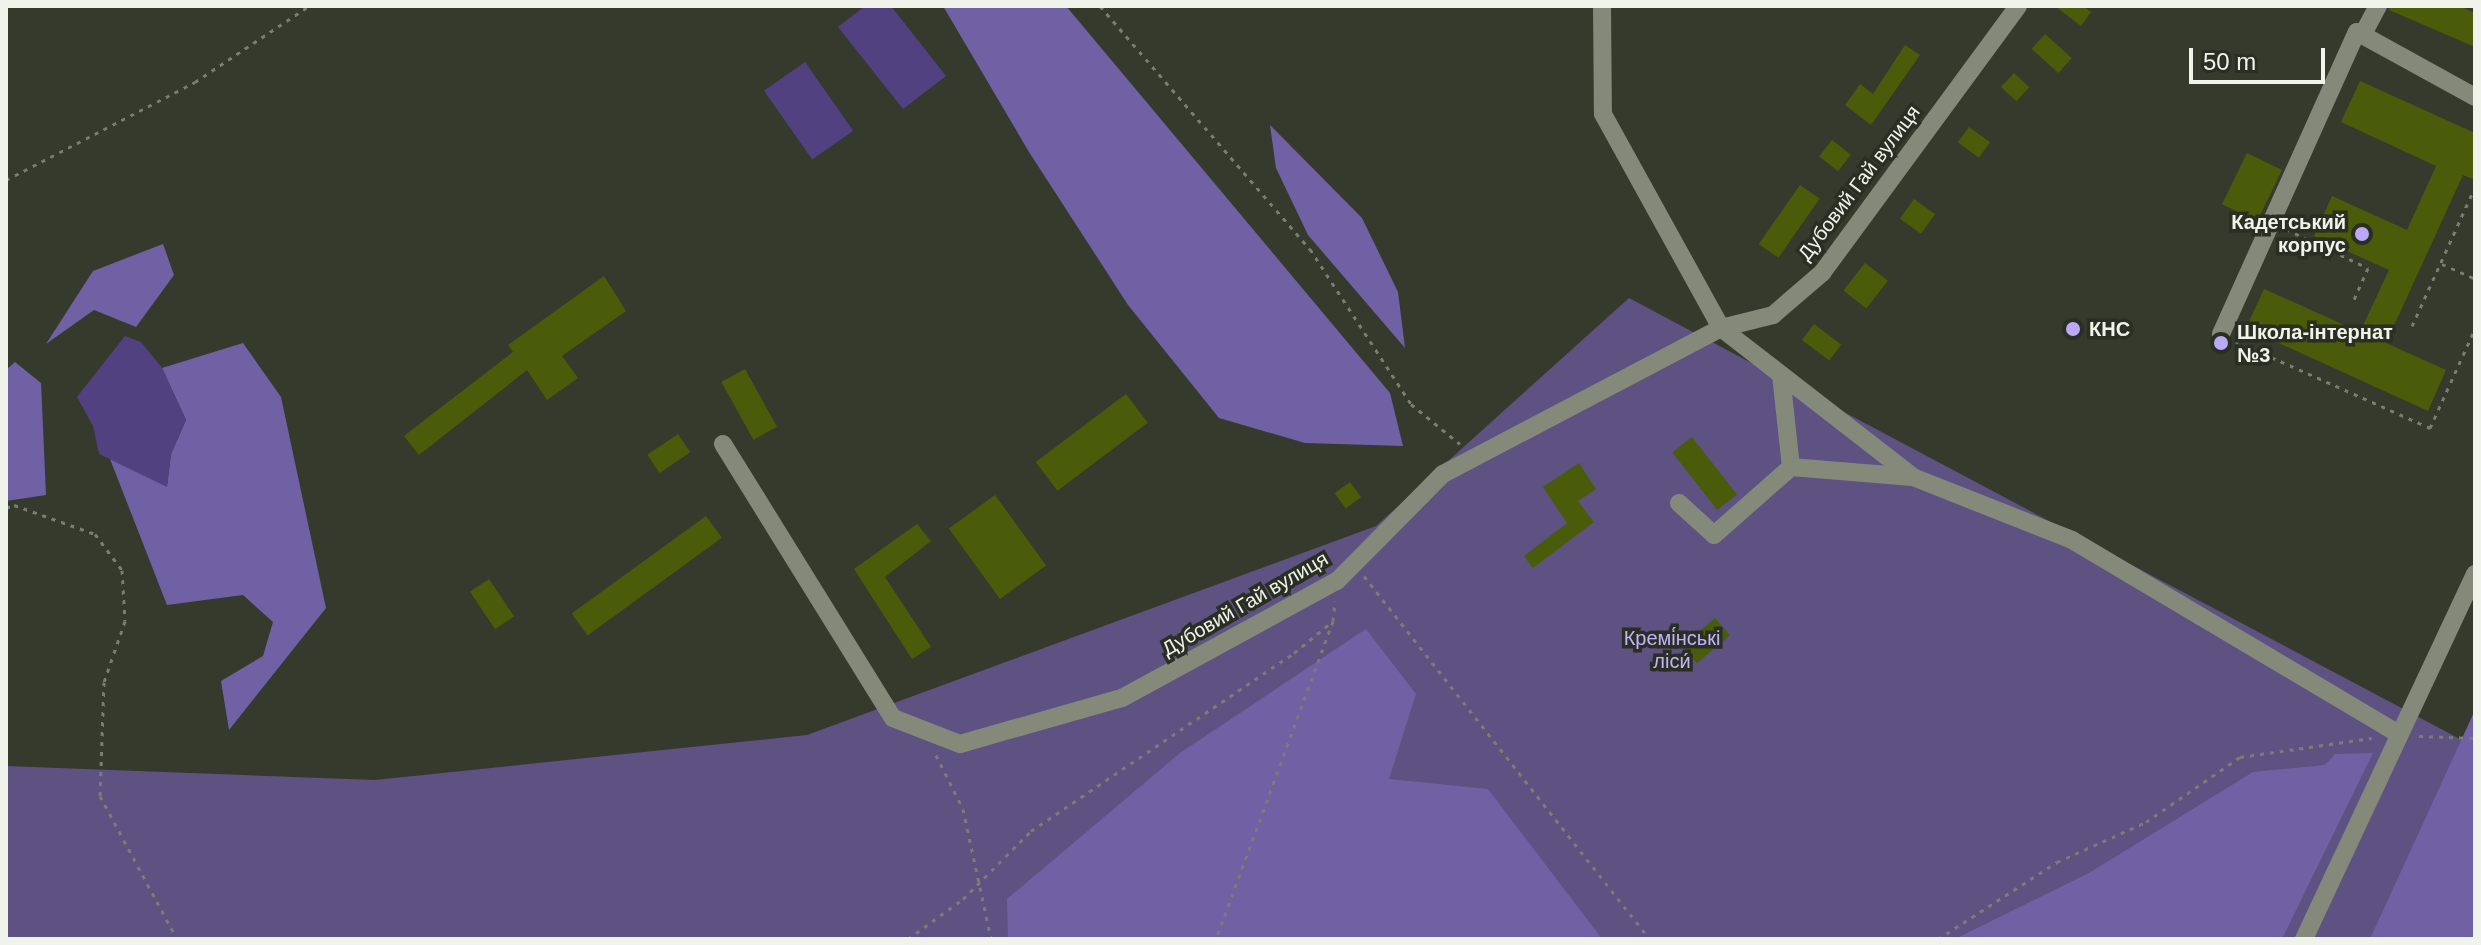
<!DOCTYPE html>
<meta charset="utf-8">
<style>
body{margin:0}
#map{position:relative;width:2481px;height:945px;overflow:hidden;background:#353a2d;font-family:Helvetica,sans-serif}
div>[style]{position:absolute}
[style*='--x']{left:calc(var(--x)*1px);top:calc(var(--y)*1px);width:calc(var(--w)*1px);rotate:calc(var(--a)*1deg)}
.green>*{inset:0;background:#5d5282}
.forest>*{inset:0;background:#7061a4}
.water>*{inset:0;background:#514181;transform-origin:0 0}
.building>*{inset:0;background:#4a5c09;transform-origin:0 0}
.path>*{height:3px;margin-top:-1.5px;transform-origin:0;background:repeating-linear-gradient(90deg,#797d72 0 4px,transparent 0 10px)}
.minor>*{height:18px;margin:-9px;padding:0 9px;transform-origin:9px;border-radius:9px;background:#84897a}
.dots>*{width:22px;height:22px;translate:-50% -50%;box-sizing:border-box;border:4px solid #2b2f23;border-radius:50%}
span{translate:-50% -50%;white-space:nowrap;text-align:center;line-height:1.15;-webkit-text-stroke:7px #2b2f23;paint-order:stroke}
.street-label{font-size:20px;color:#f0f3ea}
.poi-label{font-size:20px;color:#f0f3ea;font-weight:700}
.right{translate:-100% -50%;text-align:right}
.left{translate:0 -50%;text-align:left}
.park-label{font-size:20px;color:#c2b2fe}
.frame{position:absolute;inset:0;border:8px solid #f0f3ea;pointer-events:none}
.scale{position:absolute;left:2189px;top:48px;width:136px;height:36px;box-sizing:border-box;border:4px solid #f0f3ea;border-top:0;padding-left:10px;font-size:24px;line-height:28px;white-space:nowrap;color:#f0f3ea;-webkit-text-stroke:6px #2b2f23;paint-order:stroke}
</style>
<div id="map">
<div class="green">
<div style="clip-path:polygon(1629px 298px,2475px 747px,2475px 939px,6px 939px,6px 766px,375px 780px,807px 735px,1376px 526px)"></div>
</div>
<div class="forest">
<div style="clip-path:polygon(943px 6px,1066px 6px,1390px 393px,1403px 446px,1305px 443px,1219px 418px,1128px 305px,1029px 152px)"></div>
<div style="clip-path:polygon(1270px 125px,1362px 218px,1398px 292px,1405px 348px,1308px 235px,1276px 168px)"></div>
<div style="clip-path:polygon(163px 244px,174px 275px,136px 327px,94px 310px,46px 344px,93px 271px)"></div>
<div style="clip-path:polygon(243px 343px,281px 397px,326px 608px,229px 730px,221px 681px,263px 656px,273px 622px,243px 595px,167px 605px,110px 459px,167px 486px,171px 454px,186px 420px,162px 368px)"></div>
<div style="clip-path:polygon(15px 362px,41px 383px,46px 495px,6px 501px,6px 370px)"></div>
<div style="clip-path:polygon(1366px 629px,1416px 694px,1389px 779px,1488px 789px,1602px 939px,1008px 939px,1007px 899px,1180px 753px)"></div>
<div style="clip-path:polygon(2475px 710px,2475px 939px,2370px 939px)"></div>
<div style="clip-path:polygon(2373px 753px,2282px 939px,1955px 939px,2089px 873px,2253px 772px,2325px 765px,2335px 754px)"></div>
</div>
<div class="water">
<div style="clip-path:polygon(865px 6px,891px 6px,946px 76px,903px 109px,838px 27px)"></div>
<div style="left:805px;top:62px;width:84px;height:50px;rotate:55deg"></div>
<div style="clip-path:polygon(125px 336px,141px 342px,162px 368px,186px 420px,171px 454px,167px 487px,99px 454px,93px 426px,77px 397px)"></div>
</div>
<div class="building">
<div style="clip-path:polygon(2055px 6px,2083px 6px,2091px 12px,2081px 26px)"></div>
<div style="clip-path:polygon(2390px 6px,2459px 6px,2475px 13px,2475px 47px,2389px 10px)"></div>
<div style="left:2045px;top:34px;width:36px;height:20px;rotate:42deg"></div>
<div style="clip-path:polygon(1905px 45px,1920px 55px,1871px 125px,1845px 105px,1860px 84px,1873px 94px)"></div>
<div style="left:2014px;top:73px;width:21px;height:19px;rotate:43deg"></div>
<div style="clip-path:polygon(2360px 81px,2475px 133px,2475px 180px,2463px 175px,2386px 343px,2446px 370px,2428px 411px,2246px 328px,2264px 289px,2360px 332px,2389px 270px,2314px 236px,2332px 196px,2407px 230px,2436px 166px,2341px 122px)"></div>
<div style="left:1969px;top:127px;width:26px;height:19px;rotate:36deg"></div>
<div style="left:1832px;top:140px;width:24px;height:21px;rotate:38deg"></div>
<div style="left:2247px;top:153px;width:39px;height:57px;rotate:26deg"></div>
<div style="left:1800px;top:185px;width:24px;height:72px;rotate:35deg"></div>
<div style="left:1914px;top:199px;width:26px;height:24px;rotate:36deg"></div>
<div style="left:1865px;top:263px;width:29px;height:35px;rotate:38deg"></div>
<div style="clip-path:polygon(604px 276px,626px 311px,562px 356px,578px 378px,547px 400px,527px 370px,419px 455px,404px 436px,513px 352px,508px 345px)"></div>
<div style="left:1814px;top:324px;width:34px;height:20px;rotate:37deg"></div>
<div style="left:745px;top:369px;width:66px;height:27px;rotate:61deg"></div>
<div style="left:1126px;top:394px;width:36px;height:113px;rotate:53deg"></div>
<div style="left:678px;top:434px;width:22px;height:37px;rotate:56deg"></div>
<div style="left:1692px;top:437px;width:73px;height:25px;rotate:52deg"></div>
<div style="clip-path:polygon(1579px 463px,1596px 489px,1578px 501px,1594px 522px,1533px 568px,1524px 556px,1567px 523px,1543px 487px)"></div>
<div style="left:1350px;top:482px;width:19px;height:19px;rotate:54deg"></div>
<div style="left:995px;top:495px;width:87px;height:57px;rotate:54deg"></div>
<div style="left:706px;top:516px;width:27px;height:166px;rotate:54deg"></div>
<div style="clip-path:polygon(917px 524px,931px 541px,885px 577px,931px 647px,912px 659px,854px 569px)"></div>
<div style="left:489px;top:579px;width:45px;height:23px;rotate:56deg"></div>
<div style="left:1715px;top:618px;width:23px;height:43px;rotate:50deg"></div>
</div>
<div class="path">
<div style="--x:1100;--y:6;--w:321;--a:49.2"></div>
<div style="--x:1310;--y:249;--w:185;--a:56.9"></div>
<div style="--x:1411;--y:404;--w:63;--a:39.2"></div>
<div style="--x:6;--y:180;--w:213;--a:-27.4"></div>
<div style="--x:195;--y:82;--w:137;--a:-33.7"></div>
<div style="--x:2286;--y:229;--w:91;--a:25.4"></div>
<div style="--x:2368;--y:268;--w:39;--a:114"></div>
<div style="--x:2442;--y:264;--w:36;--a:24"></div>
<div style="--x:2412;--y:326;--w:145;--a:-65.6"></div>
<div style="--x:2235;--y:341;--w:214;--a:24"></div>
<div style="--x:2430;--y:428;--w:109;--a:-65.6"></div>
<div style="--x:6;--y:508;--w:9;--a:-21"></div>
<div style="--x:14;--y:505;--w:86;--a:19.7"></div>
<div style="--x:95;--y:534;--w:45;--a:53.1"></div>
<div style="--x:122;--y:570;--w:51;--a:86.6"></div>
<div style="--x:125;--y:621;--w:65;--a:109"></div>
<div style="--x:104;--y:682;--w:114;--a:92"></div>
<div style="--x:100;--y:796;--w:162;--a:61.7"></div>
<div style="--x:1364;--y:576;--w:462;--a:51.8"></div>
<div style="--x:1333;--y:621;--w:20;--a:-84"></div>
<div style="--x:2419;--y:736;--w:56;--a:2"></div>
<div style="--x:936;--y:755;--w:60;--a:63.4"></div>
<div style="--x:963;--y:809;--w:133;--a:77.8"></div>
<div style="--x:908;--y:939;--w:68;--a:-36"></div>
<div style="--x:963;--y:899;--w:96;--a:-45"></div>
<div style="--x:1031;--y:831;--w:318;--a:-34.1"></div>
<div style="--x:1294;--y:653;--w:50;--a:-39.4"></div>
<div style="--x:1333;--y:621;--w:339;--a:110.2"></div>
<div style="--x:1938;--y:939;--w:142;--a:-32.9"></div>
<div style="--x:2057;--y:862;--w:98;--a:-24.2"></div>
<div style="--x:2146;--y:822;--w:114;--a:-34.7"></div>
<div style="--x:2240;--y:757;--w:133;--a:-8.2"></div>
</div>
<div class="minor">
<div style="--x:1602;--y:6;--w:108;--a:89.5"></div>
<div style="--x:1603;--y:114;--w:244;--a:61.1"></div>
<div style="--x:1721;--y:328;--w:243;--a:37.8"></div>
<div style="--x:1913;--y:477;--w:171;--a:21.6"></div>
<div style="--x:2072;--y:540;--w:380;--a:30.7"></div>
<div style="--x:2363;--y:34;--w:32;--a:-62"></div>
<div style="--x:2221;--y:334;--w:331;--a:-65.8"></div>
<div style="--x:2357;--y:32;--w:135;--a:28.8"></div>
<div style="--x:1781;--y:375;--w:93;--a:83.8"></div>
<div style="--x:1791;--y:467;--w:122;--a:4.7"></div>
<div style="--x:723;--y:444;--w:322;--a:58.2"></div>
<div style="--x:893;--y:718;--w:72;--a:21.2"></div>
<div style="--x:960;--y:744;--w:168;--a:-15.9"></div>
<div style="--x:1122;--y:698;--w:245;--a:-28.6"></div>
<div style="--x:1337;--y:581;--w:151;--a:-45.3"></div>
<div style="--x:1443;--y:474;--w:314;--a:-27.7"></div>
<div style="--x:1721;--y:328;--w:54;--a:-14"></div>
<div style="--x:1773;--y:315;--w:65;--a:-40.6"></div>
<div style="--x:1822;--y:273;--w:331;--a:-53.7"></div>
<div style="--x:1679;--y:503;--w:47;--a:42.4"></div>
<div style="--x:1714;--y:535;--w:103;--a:-41.4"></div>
<div style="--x:2304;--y:939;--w:403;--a:-64.9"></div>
</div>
<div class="dots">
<div style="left:2362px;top:234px;background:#baaaf6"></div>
<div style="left:2073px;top:329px;background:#baaaf6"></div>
<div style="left:2221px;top:343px;background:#baaaf6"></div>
</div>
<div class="street-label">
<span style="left:1859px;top:183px;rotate:-53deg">Дубовий Гай вулиця</span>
<span style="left:1245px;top:604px;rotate:-30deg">Дубовий Гай вулиця</span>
</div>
<div class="poi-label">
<span class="right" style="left:2346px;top:234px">Кадетський<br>корпус</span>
<span class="left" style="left:2089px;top:329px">КНС</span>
<span class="left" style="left:2237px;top:344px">Школа-інтернат<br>№3</span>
</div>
<div class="park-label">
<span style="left:1672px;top:650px">Кремі́нські<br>ліси́</span>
</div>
<div class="frame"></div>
<div class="scale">50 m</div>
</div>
